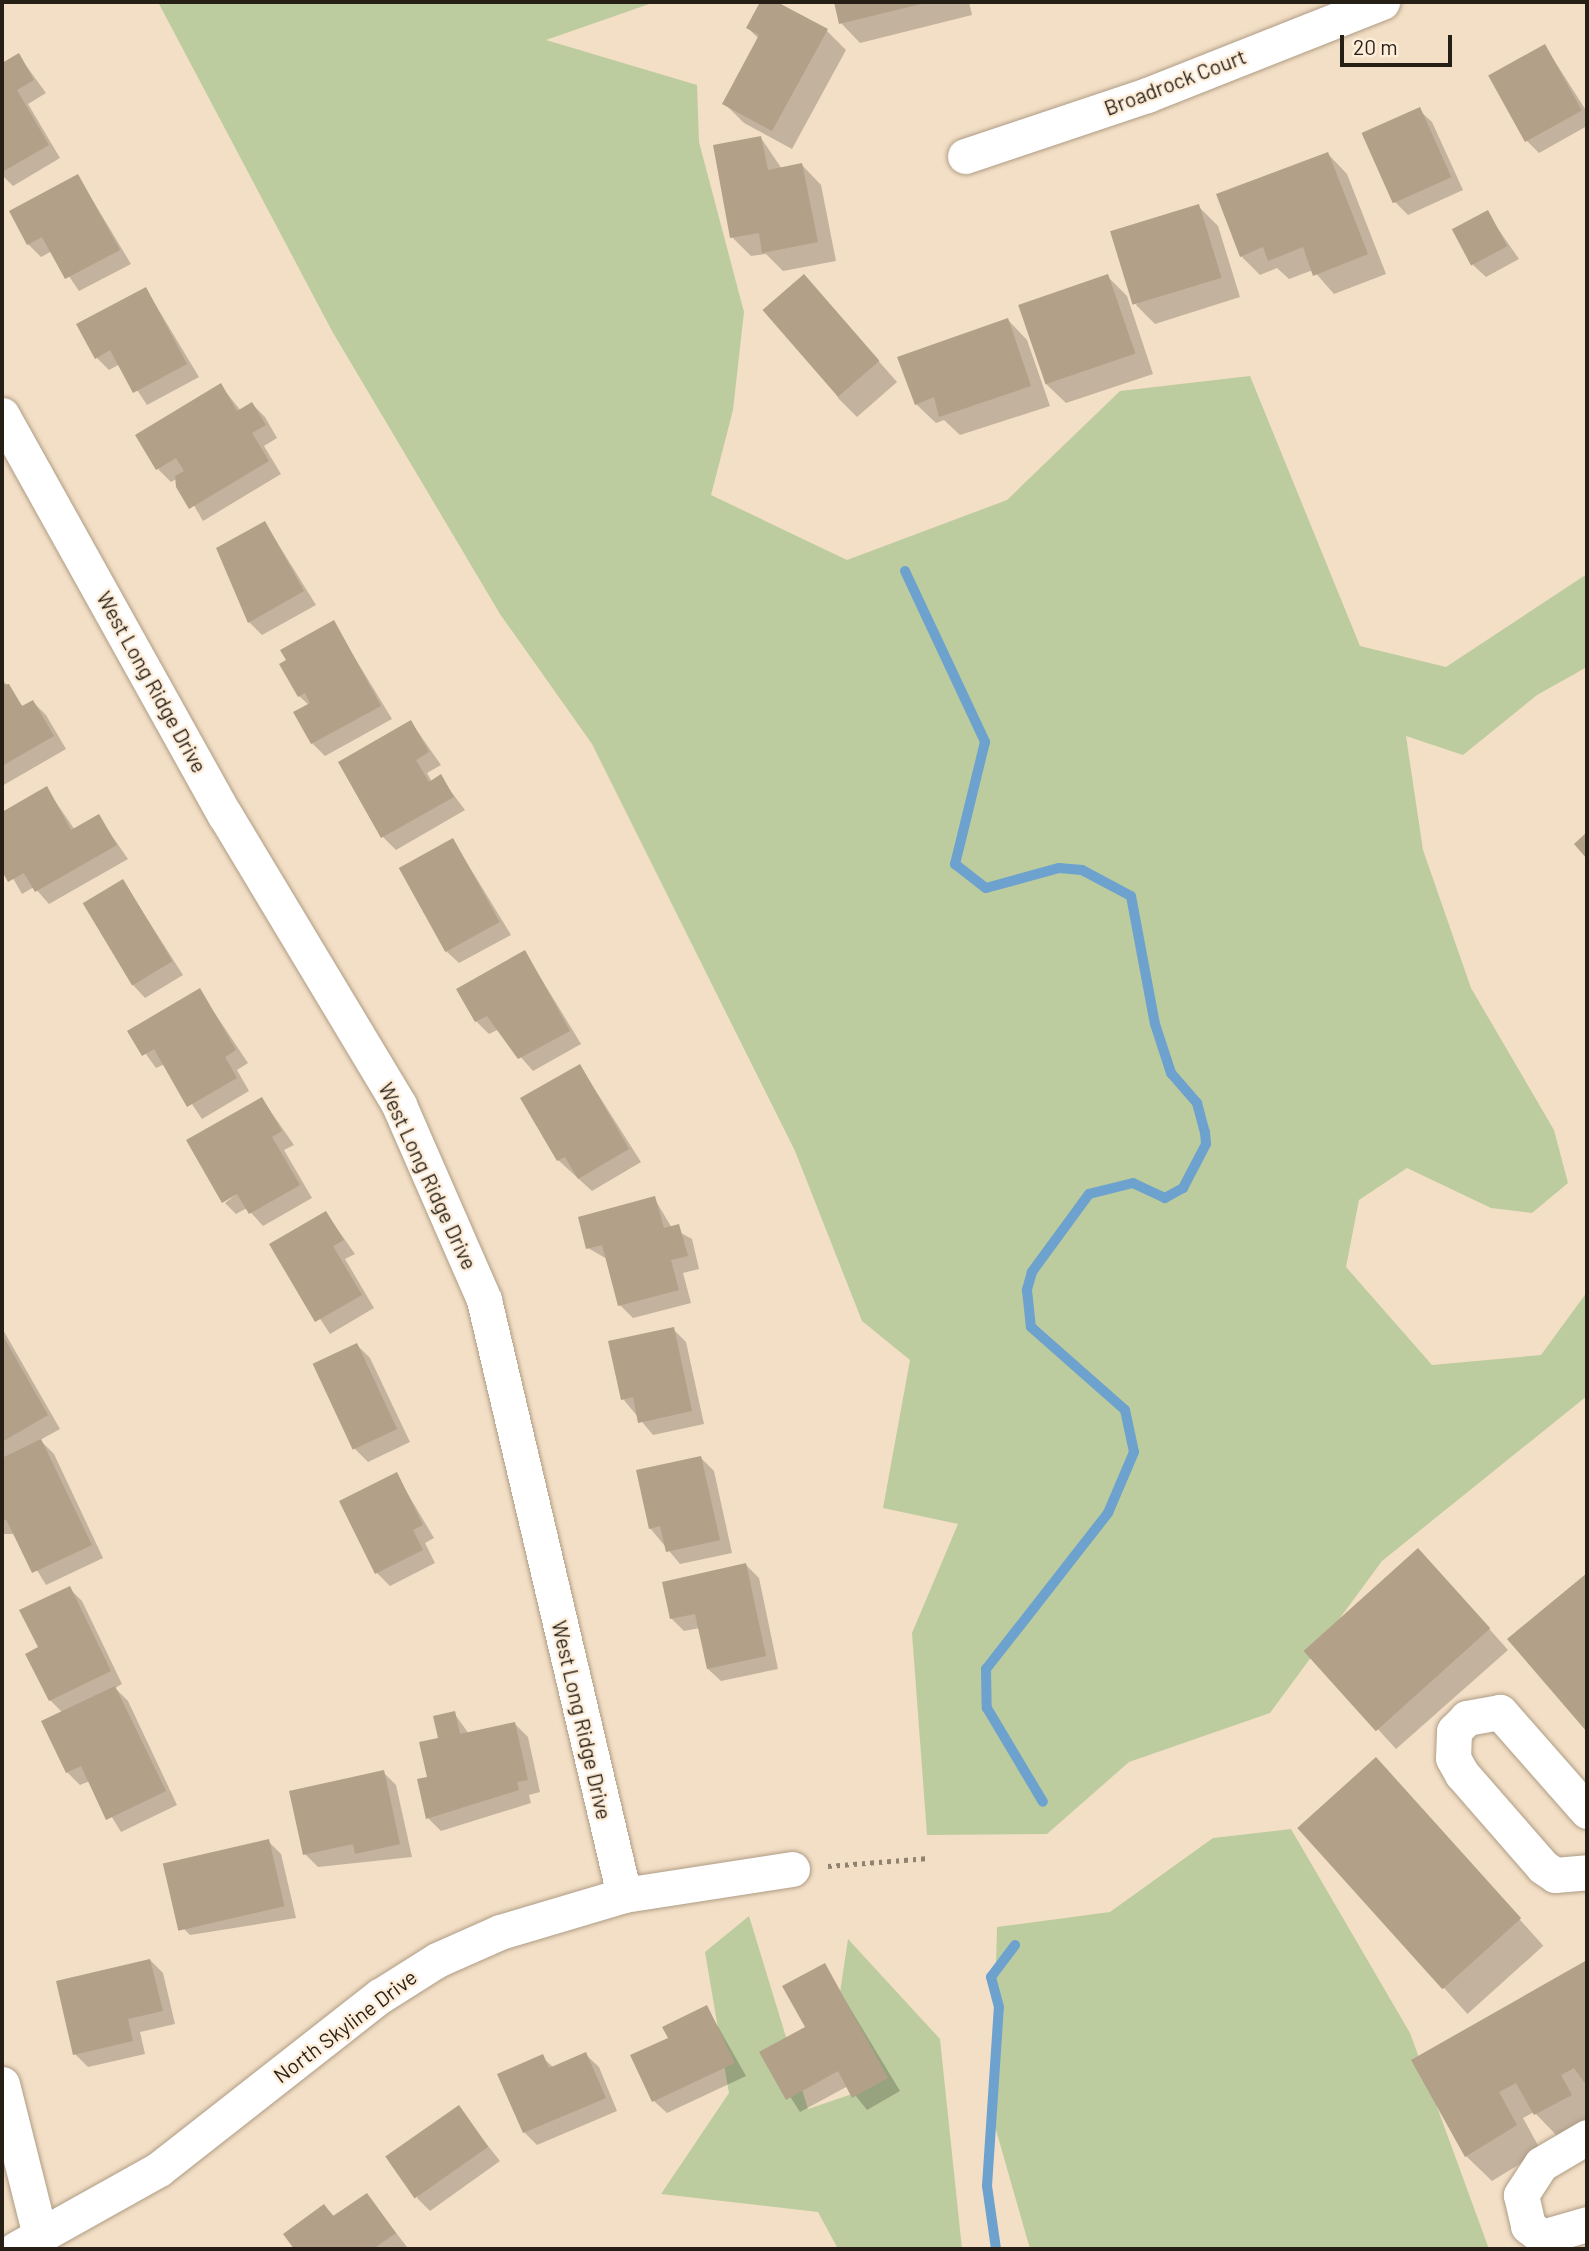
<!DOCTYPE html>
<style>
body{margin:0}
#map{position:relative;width:1589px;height:2251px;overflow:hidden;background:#f3dfc6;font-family:Barlow,sans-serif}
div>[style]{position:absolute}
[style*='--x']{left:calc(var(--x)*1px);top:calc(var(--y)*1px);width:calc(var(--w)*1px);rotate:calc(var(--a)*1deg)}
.green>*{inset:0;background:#bdcc9f}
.shadow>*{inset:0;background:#0003;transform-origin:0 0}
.stream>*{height:10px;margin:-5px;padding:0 5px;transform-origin:5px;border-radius:5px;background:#6da1ce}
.building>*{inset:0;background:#b2a088;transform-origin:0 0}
.path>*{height:4.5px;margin-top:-2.25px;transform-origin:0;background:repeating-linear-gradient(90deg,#908271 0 3.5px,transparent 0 8.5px)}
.roads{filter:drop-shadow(0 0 2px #ae9c84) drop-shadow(0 0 2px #ae9c84)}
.street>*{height:35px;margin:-17.5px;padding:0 17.5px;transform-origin:17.5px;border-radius:17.5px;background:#fff}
span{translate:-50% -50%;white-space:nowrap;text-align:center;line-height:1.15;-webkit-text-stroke:5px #fdedd9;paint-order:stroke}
.street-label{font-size:21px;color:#261f16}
.frame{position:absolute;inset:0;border:4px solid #261f16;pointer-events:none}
.scale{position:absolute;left:1340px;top:35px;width:112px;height:32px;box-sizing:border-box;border:4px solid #261f16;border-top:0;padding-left:9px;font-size:21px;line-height:24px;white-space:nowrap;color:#261f16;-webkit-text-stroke:5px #fdedd9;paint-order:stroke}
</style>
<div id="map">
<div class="green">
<div style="clip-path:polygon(158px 2px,655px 2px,546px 40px,697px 85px,699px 142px,744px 312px,733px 410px,711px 495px,847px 560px,1007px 500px,1120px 391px,1250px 376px,1360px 646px,1446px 667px,1587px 574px,1587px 667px,1537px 695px,1463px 755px,1406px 736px,1423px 850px,1471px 988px,1554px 1130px,1568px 1183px,1532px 1213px,1491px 1208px,1407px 1168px,1359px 1200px,1346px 1267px,1432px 1365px,1541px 1355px,1587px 1292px,1587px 1396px,1382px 1561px,1270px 1713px,1129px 1762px,1047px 1834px,927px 1835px,912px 1633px,958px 1524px,883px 1508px,910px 1360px,862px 1321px,795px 1151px,592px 744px,500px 614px,332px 331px)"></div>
<div style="clip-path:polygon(1291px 1829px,1410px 2033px,1489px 2249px,1030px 2249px,992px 2116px,997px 1927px,1110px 1912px,1213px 1838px)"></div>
<div style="clip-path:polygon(749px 1916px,808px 2109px,855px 2093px,836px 2019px,848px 1939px,940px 2039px,962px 2249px,838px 2249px,818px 2212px,661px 2194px,729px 2093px,705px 1952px)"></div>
</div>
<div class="shadow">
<div style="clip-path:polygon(762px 2px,827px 31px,846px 50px,792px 149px,744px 123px,724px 103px,759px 39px,748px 28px)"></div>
<div style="clip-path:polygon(835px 2px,969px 2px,972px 15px,860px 43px,841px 23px)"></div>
<div style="clip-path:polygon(1545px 46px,1587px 112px,1587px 126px,1539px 153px,1526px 140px)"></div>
<div style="clip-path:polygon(19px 56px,46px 93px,28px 104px,60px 158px,13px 186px,2px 175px,2px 65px)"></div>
<div style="clip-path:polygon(1419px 110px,1432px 122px,1463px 190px,1408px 215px,1395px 202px)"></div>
<div style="clip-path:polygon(761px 138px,782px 169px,802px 165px,821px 185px,836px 261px,783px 271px,766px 254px,751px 256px,732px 237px)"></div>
<div style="clip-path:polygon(1328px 154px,1347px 174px,1386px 274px,1334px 294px,1313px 270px,1289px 279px,1277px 268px,1260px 275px,1241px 256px)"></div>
<div style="clip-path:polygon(78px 176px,131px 264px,79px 291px,52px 251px,41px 257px,28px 244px,11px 212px)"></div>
<div style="clip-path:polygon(1198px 206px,1218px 226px,1240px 297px,1155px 324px,1136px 305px)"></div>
<div style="clip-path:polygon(1487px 213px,1519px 259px,1486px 277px,1473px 265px)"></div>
<div style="clip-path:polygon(804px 276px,897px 382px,857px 417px,838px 398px)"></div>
<div style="clip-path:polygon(1108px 277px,1127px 296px,1153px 374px,1066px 403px,1046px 384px,1021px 308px)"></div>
<div style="clip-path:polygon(146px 289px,199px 377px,147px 405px,120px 364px,109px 370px,96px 357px)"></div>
<div style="clip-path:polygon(1008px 320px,1027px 340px,1050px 406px,960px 435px,944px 420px,936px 423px,916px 404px)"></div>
<div style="clip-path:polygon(221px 386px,241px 411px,252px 404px,265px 417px,277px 438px,264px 446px,281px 474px,203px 521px,178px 478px,171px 482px,158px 469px)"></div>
<div style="clip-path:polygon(265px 523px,316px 605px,262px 635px,249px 622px,219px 549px)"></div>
<div style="clip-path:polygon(333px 622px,392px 719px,325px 756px,312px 743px,309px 705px,299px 696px)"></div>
<div style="clip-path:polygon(2px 679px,23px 707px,33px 702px,46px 715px,66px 749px,2px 786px)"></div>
<div style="clip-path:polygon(411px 722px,441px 765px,427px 773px,432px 782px,440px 777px,465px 810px,396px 850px,383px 837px)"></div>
<div style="clip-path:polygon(46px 788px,75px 830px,98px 816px,128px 859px,49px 904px,34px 887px,22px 894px,2px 859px,2px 814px)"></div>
<div style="clip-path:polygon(453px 840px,511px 935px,459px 963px,446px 951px)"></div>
<div style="clip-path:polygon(123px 881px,183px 975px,145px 998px,133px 985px)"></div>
<div style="clip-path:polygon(525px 952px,581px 1044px,533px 1071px,497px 1030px,489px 1034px,476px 1021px,459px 989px)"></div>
<div style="clip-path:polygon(200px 991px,248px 1063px,237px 1070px,249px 1091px,202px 1119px,165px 1064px,156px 1068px,130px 1032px)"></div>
<div style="clip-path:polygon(580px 1066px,641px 1162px,592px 1191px,558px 1160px)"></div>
<div style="clip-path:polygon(262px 1099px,294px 1145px,284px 1150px,312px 1198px,263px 1226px,247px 1208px,236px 1214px,225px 1203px,244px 1188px,224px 1201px)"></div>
<div style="clip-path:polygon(654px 1198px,672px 1228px,692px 1239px,699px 1269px,683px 1273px,691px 1303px,633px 1318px,620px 1305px,607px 1259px,588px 1248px)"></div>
<div style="clip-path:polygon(326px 1213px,355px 1254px,345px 1259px,374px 1308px,330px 1334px,272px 1245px)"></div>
<div style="clip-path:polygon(2px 1328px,60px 1429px,40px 1440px,54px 1454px,103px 1558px,46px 1585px,15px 1534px,2px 1534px)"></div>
<div style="clip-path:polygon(673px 1329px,686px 1342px,704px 1424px,653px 1435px,623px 1399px)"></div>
<div style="clip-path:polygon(357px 1345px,370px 1358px,410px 1442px,368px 1462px,355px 1449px)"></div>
<div style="clip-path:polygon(701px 1458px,714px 1471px,732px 1553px,680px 1564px,650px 1528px)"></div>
<div style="clip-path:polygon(396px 1474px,434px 1538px,425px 1543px,435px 1563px,390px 1586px,377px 1573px)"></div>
<div style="clip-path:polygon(746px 1565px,759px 1578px,778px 1669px,721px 1681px,708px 1669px,700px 1628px,684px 1631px,671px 1618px)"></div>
<div style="clip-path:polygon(1437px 1570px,1508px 1650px,1396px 1749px,1306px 1650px)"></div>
<div style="clip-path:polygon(1587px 1575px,1587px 1729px,1509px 1640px)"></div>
<div style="clip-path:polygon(69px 1588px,82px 1601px,122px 1684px,115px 1688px,128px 1701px,177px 1805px,121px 1832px,90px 1781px,80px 1785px,67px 1772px,63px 1713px,50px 1700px,40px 1648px)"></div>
<div style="clip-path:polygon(454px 1713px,469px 1734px,515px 1724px,528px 1737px,540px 1792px,529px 1795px,531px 1803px,441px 1831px,428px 1818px,429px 1778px)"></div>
<div style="left:1376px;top:1760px;width:250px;height:102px;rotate:48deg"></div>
<div style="clip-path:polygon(383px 1772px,396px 1785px,412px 1857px,318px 1867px,305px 1854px)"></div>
<div style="clip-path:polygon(268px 1841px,281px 1854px,296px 1918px,190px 1935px,177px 1922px)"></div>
<div style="clip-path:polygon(150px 1960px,163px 1973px,175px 2024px,140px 2032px,145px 2054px,88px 2067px,75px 2054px)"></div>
<div style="clip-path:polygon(1587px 1962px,1587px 2125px,1561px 2140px,1534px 2112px,1523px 2118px,1541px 2151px,1492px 2181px,1466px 2156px,1414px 2061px)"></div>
<div style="clip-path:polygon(824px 1965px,900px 2091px,867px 2110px,848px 2086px,800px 2112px,762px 2053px,807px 2028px)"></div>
<div style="clip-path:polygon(707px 2007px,746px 2076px,667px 2113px,654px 2101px,670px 2039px)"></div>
<div style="clip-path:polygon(586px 2055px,599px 2067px,617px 2111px,537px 2145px,524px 2132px,542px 2057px,554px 2068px)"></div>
<div style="clip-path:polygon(458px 2108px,500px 2161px,430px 2211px,417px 2198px)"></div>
<div style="clip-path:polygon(367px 2195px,407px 2247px,296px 2249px,285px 2234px,324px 2206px,335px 2217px)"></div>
</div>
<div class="stream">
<div style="--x:905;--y:571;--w:189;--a:64.9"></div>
<div style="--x:985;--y:742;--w:126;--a:103.8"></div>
<div style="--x:955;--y:864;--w:39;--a:38"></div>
<div style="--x:986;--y:888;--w:76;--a:-15.3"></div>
<div style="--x:1059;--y:868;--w:23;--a:5"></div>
<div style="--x:1082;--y:870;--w:55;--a:28"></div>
<div style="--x:1131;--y:896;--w:130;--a:79.4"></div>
<div style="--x:1155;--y:1024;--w:52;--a:71.9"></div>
<div style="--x:1171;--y:1073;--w:40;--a:49"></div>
<div style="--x:1197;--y:1103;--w:30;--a:75"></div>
<div style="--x:1205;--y:1132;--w:12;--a:85"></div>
<div style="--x:1206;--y:1144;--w:50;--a:117.6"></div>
<div style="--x:1183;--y:1188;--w:21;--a:151"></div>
<div style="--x:1165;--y:1198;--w:35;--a:-155"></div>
<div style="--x:1133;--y:1183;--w:45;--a:166"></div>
<div style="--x:1089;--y:1194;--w:97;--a:126.2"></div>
<div style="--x:1032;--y:1272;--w:19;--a:106"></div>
<div style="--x:1027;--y:1290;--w:37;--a:84"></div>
<div style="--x:1031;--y:1327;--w:125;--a:41.4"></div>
<div style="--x:1125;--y:1410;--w:43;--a:77.9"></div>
<div style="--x:1134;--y:1452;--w:66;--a:113.1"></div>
<div style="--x:1108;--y:1513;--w:198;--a:128"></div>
<div style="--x:986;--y:1669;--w:39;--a:89"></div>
<div style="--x:987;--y:1708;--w:109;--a:59.2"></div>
<div style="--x:996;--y:2249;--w:64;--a:-98.1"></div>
<div style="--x:987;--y:2186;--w:179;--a:-86.2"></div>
<div style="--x:999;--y:2007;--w:31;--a:-105"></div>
<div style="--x:991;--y:1977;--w:40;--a:-53"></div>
</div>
<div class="building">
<div style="clip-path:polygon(760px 2px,777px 2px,828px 29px,772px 131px,722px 104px,759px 35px,746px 28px)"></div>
<div style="clip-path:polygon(834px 2px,924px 2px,925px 3px,839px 24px)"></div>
<div style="left:1545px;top:44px;width:76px;height:65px;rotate:61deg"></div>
<div style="clip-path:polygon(19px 53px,34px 80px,17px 90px,49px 145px,2px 172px,2px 63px)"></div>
<div style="left:1420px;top:107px;width:77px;height:64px;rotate:66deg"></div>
<div style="clip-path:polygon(761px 136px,768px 170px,802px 163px,818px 242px,762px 253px,759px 233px,730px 238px,713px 145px)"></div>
<div style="clip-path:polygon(1328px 152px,1368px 254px,1313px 276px,1303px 247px,1268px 261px,1263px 247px,1240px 257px,1216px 194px)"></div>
<div style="clip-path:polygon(78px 174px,120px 250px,65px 279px,42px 237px,27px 245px,9px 211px)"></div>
<div style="left:1199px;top:204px;width:77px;height:93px;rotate:73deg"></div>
<div style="left:1488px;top:210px;width:41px;height:41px;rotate:62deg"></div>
<div style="left:804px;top:274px;width:115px;height:55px;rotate:49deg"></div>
<div style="left:1108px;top:274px;width:84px;height:95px;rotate:71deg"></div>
<div style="clip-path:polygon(146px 287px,187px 364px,133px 393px,110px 350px,95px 359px,76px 324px)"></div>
<div style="clip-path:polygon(1008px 318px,1031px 386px,939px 417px,934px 397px,915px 405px,897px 357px)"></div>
<div style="clip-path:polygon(221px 383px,237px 411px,252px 402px,266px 425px,252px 433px,269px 461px,189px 509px,176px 487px,175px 476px,184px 471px,176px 458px,156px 470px,135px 435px)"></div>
<div style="clip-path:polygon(265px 521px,304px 591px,248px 623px,216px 548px)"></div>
<div style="clip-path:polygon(334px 620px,381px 706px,311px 744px,293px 712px,310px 703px,305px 693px,298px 697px,279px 664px,286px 660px,280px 650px)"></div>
<div style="clip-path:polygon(9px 684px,22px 706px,33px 700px,54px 736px,2px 766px,2px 685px)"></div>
<div style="clip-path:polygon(411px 720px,429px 752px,416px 760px,429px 782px,441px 774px,454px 797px,381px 838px,338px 762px)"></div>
<div style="clip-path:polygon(47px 786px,71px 830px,99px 814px,117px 845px,35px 892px,24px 873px,8px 882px,2px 871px,2px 812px)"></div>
<div style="clip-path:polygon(1587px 832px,1587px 859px,1574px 844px)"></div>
<div style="left:453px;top:838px;width:96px;height:62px;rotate:61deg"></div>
<div style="left:123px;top:879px;width:96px;height:47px;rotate:59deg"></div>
<div style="clip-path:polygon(525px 950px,570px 1031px,518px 1059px,487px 1016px,475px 1022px,456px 989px)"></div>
<div style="clip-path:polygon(200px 988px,236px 1050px,225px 1057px,237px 1078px,187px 1107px,154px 1049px,142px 1056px,127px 1031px)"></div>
<div style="clip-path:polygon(580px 1064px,629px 1149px,578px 1179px,565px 1157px,557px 1161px,520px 1098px)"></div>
<div style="clip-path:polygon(262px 1097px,282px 1131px,272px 1137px,300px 1185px,249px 1214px,237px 1194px,222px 1203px,186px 1140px)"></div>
<div style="clip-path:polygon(655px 1196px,664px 1228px,679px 1224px,688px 1256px,671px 1260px,679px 1290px,618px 1306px,602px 1245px,586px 1249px,578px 1217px)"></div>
<div style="clip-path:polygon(326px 1211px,344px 1240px,333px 1246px,362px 1295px,315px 1322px,269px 1244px)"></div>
<div style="clip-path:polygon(674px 1327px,692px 1411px,638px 1423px,633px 1397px,621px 1400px,608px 1341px)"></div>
<div style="clip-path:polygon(2px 1334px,48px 1415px,2px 1442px)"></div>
<div style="left:357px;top:1343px;width:95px;height:49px;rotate:65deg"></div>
<div style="clip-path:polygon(41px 1439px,92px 1545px,32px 1573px,6px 1519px,2px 1522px,2px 1458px)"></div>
<div style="clip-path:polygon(701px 1456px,720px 1540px,666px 1552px,660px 1526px,649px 1529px,636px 1470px)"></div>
<div style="clip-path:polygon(397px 1472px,423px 1525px,413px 1530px,423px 1550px,375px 1574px,339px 1501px)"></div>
<div style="left:1418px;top:1548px;width:108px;height:154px;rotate:48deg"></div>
<div style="clip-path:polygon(746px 1563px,766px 1656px,707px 1669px,695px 1614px,670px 1619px,662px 1582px)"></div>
<div style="clip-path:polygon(1587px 1573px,1587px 1732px,1507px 1639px)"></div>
<div style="clip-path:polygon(70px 1586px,111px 1671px,49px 1701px,25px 1654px,38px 1647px,19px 1610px)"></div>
<div style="clip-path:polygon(115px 1686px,166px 1791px,106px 1820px,81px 1766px,66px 1773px,41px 1721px)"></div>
<div style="clip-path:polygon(455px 1711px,460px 1734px,515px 1722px,528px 1780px,517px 1782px,519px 1790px,426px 1819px,417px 1779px,427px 1777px,419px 1742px,438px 1738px,433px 1716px)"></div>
<div style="left:1376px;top:1757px;width:217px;height:106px;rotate:48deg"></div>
<div style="clip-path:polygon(384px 1770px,400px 1844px,355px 1854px,353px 1844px,303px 1855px,289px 1791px)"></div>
<div style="left:269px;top:1839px;width:69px;height:109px;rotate:77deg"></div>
<div style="clip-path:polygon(150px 1959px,163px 2011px,128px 2019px,133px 2041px,73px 2055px,56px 1981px)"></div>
<div style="clip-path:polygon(1587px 1960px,1587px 2086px,1574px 2068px,1561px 2075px,1572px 2095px,1534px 2115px,1516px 2083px,1499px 2092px,1517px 2125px,1465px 2157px,1411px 2060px)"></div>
<div style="clip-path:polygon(825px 1963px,888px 2078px,852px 2098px,838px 2071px,786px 2100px,759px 2052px,805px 2027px,782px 1986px)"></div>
<div style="clip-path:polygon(707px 2005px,735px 2063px,652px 2102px,630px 2055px,668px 2038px,662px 2027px)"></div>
<div style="clip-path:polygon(586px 2052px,606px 2098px,523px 2133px,497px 2074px,543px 2054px,549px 2068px)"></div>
<div style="left:459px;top:2105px;width:51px;height:90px;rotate:55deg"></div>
<div style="clip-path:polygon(367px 2193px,396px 2233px,373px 2249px,294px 2249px,283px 2234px,324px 2204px,333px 2216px)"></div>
</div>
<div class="path">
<div style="--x:828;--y:1866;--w:101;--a:-4.5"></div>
</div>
<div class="roads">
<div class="street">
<div style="--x:965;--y:156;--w:192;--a:-18.5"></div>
<div style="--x:1147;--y:95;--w:253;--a:-21.6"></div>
<div style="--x:2;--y:415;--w:458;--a:60.9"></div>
<div style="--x:225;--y:815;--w:338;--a:59"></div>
<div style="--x:399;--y:1105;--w:213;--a:66.4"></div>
<div style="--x:484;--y:1300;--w:611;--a:76.76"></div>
<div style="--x:1587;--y:1811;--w:132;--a:-131.3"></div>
<div style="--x:1500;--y:1712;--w:34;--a:170"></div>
<div style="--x:1467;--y:1718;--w:18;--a:135"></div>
<div style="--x:1454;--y:1731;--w:27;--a:92"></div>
<div style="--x:1453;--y:1758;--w:18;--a:61"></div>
<div style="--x:1462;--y:1774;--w:123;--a:48.9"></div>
<div style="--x:1543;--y:1867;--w:14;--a:34"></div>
<div style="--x:1555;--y:1875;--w:32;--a:-5"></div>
<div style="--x:2;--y:2084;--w:160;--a:75.9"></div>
<div style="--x:1587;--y:2137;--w:53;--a:149.6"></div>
<div style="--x:1541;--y:2164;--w:37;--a:123"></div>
<div style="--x:1521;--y:2195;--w:32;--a:77"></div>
<div style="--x:1528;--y:2226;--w:18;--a:38"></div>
<div style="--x:1542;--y:2237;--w:47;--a:-16.1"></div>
<div style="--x:16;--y:2249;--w:164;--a:-29.2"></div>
<div style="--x:159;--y:2169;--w:281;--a:-38.1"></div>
<div style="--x:380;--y:1996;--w:67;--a:-32.3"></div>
<div style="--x:437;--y:1960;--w:69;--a:-24"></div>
<div style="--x:500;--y:1932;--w:129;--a:-16.6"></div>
<div style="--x:624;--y:1895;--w:170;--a:-8.8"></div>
</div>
</div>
<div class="street-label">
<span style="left:1175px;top:82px;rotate:-21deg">Broadrock Court</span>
<span style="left:152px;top:682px;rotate:61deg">West Long Ridge Drive</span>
<span style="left:428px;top:1176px;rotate:65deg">West Long Ridge Drive</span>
<span style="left:582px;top:1720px;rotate:77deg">West Long Ridge Drive</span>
<span style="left:345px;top:2026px;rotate:-37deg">North Skyline Drive</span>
</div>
<div class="frame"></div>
<div class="scale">20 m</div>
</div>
